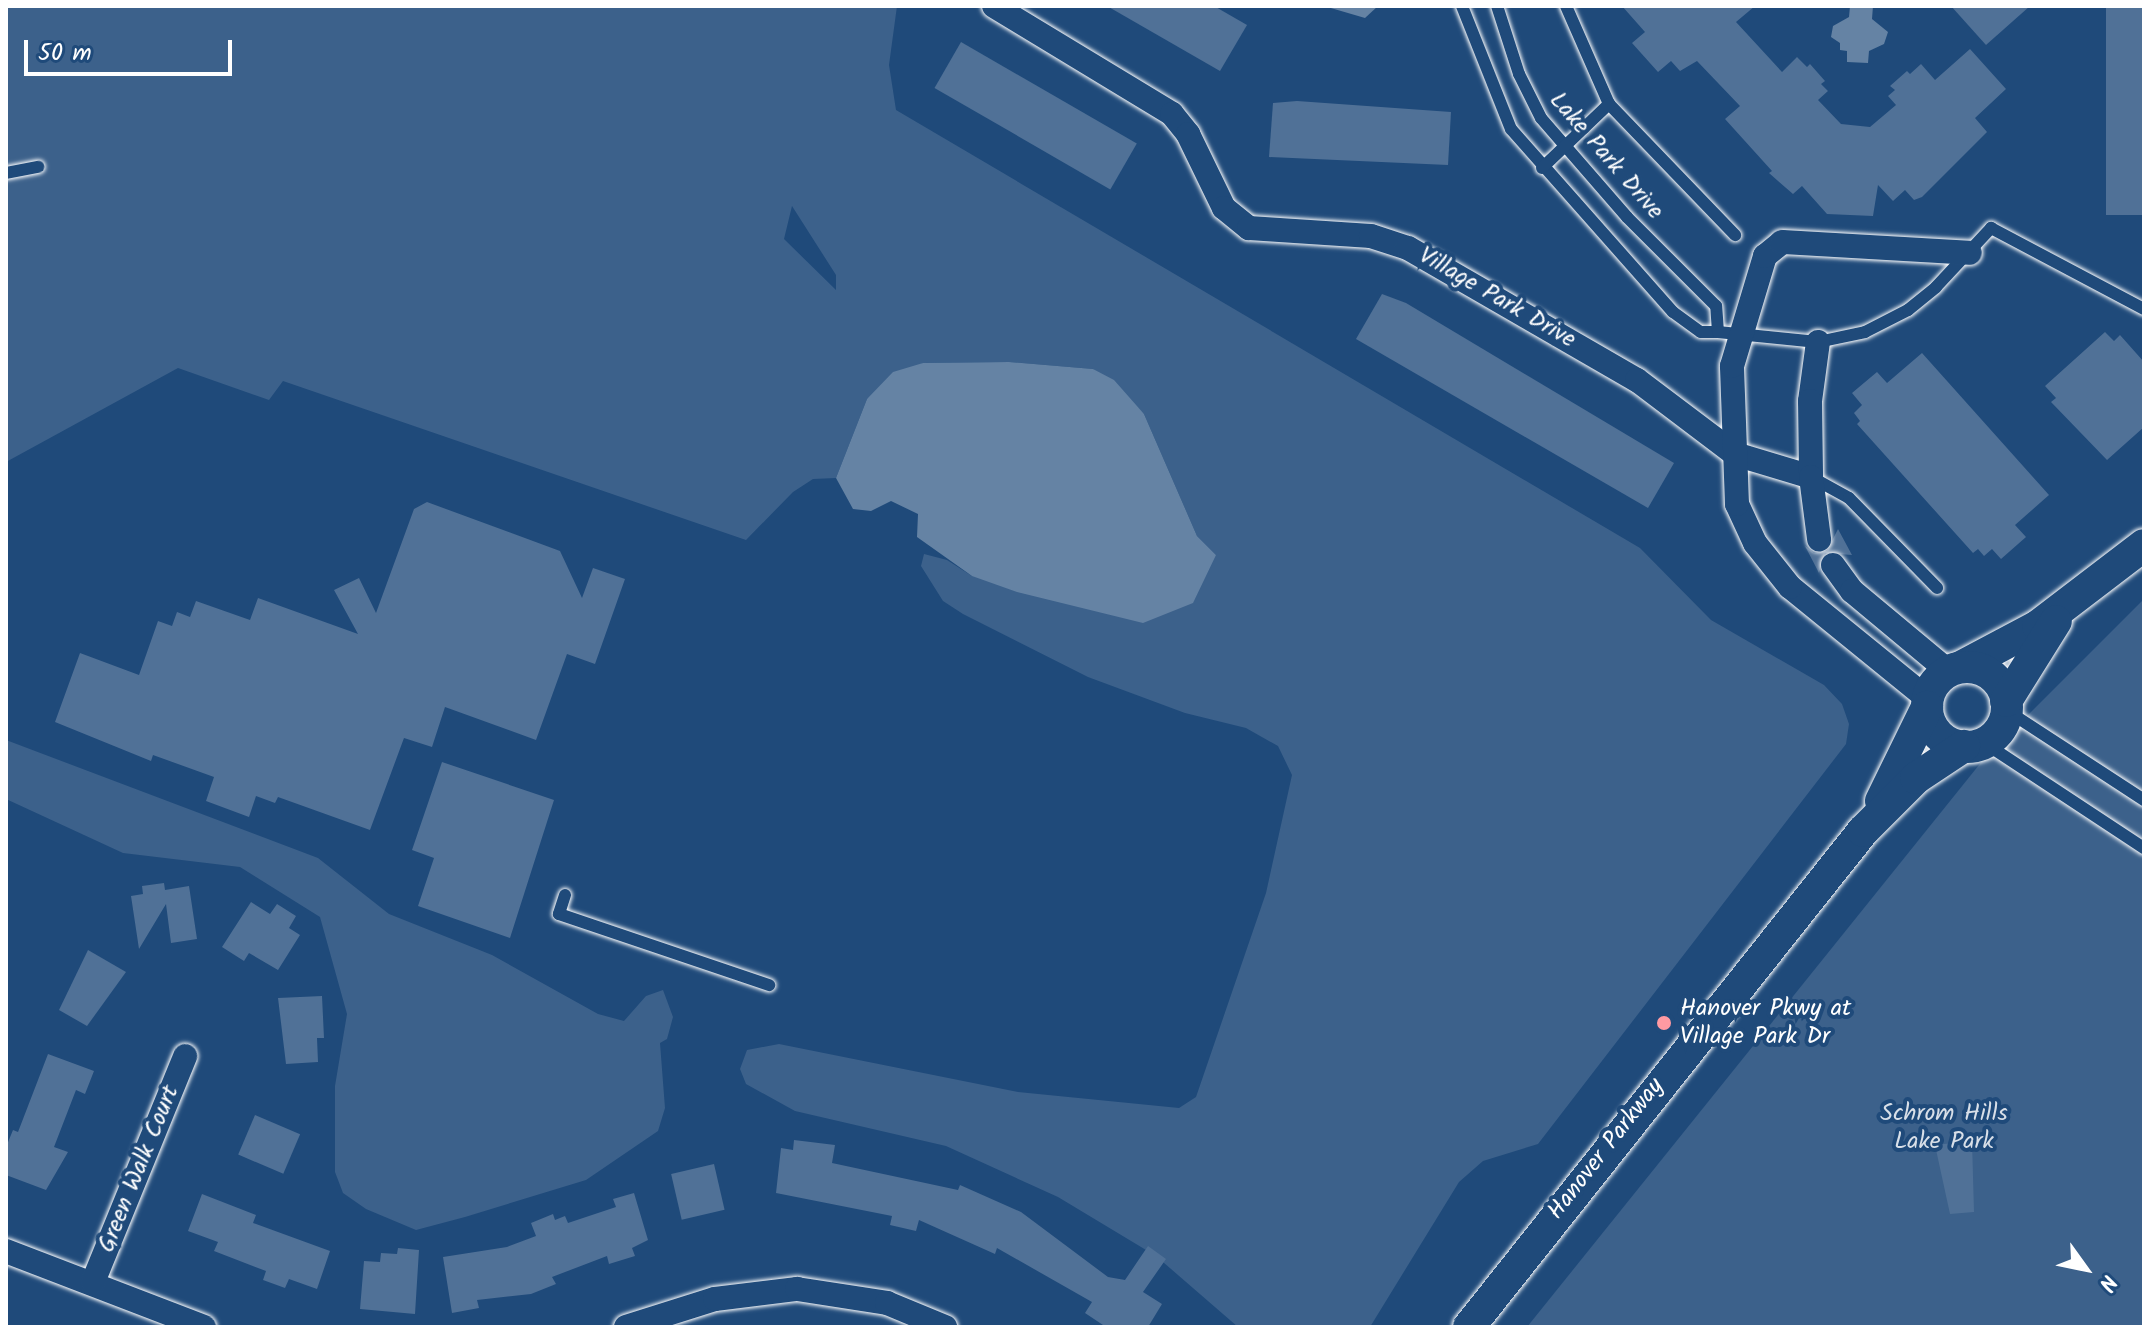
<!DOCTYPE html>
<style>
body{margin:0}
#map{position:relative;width:2150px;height:1333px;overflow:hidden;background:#1f4a7a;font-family:Kalam,sans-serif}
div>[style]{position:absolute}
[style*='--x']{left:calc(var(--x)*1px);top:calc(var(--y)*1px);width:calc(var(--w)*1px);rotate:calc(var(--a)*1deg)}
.green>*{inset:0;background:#3c618b}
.water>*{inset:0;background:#6583a4}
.building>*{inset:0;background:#507197;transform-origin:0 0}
.roads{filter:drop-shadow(0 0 2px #fff) drop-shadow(0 0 2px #fff)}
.service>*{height:12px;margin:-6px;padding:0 6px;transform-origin:6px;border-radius:6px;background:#1f4a7a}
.minor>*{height:24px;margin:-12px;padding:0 12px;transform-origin:12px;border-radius:12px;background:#1f4a7a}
.tertiary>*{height:32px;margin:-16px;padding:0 16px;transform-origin:16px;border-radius:16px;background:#1f4a7a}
.tertiary>.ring{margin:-16px;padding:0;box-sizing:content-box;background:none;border:32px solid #1f4a7a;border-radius:50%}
.dots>*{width:22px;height:22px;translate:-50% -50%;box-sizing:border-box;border:4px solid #1f4a7a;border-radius:50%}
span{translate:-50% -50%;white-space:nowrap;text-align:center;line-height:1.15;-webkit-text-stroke:8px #1f4a7a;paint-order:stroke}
.street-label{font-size:24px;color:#fff}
.poi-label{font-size:24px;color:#fff}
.left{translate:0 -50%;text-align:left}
.park-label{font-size:24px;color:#d8dfe8}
.frame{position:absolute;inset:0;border:8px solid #fff;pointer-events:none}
.north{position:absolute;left:2046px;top:1229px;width:80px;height:80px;-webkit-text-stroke:6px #1f4a7a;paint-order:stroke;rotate:123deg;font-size:22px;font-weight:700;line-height:32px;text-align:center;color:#fff}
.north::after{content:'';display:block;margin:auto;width:28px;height:36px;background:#fff;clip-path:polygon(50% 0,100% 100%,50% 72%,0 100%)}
.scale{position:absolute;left:24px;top:40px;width:208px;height:36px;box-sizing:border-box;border:4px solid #fff;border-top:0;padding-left:10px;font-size:24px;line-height:28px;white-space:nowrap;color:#fff;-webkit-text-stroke:6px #1f4a7a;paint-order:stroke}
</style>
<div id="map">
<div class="green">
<div style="clip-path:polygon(evenodd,6px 6px,897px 6px,889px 65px,896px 110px,1640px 548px,1711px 620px,1824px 685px,1842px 704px,1849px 724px,1846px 744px,1538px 1144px,1483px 1161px,1459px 1182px,1370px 1327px,1238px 1327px,1156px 1256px,1058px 1197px,946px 1146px,795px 1111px,746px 1084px,740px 1069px,747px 1050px,779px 1044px,1018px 1092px,1179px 1108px,1196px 1097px,1266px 893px,1292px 775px,1278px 746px,1246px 728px,1185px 713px,1088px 677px,963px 614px,943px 601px,921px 566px,924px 554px,947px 560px,972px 576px,1216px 555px,1197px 536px,1144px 414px,1093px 369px,1009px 362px,923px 363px,867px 399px,836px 478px,813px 479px,793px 492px,746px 540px,283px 381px,269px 400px,178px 368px,6px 462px,6px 6px,792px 206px,836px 275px,836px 290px,784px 239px,792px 206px)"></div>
<div style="clip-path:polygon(2144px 599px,2144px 1327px,1527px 1327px,1983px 760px)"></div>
<div style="clip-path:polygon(6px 740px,318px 858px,389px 914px,492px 955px,598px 1014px,624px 1021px,646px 996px,663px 990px,673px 1017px,667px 1039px,660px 1043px,665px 1108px,658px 1131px,586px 1180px,465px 1217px,416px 1230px,366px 1209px,343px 1193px,335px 1172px,335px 1086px,347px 1014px,320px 917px,240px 867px,123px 853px,6px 799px)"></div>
</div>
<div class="water">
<div style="clip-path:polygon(1324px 6px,1378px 6px,1365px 18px)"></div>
<div style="clip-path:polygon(1850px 6px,1873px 6px,1872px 19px,1888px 32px,1884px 44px,1869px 51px,1868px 63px,1847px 62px,1847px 51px,1840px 50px,1840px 43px,1831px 37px,1833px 26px,1849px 17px)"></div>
<div style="clip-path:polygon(1009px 362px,1093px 369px,1114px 380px,1144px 414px,1197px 536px,1216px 555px,1193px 603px,1143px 623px,1017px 592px,972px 576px,917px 537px,918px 514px,891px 501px,871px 511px,853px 509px,836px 478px,867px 399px,893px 372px,923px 363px)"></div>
</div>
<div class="building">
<div style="clip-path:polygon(1107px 6px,1214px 6px,1247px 25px,1220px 71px)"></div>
<div style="clip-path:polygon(1622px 6px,1755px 6px,1736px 22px,1782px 72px,1797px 57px,1807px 67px,1810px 64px,1825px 81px,1821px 84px,1828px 91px,1818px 100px,1841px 124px,1870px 127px,1896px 105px,1888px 96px,1895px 90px,1890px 86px,1907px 71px,1910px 74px,1921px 64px,1935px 80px,1970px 49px,2006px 89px,1975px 118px,1987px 132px,1922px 197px,1914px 200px,1905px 190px,1893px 201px,1878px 185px,1873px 216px,1827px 214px,1802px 186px,1793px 194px,1769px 173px,1772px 171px,1725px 119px,1740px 106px,1697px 61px,1680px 71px,1671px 61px,1658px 72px,1632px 43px,1645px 32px)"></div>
<div style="clip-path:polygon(1951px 6px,2030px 6px,1986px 45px)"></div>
<div style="left:2106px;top:6px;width:37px;height:209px"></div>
<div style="left:961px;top:42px;width:203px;height:53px;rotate:30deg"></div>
<div style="clip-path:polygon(1297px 101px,1451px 112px,1448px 165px,1269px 157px,1273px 103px)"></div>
<div style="clip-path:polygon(1382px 294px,1406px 303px,1674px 463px,1648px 508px,1356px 339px)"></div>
<div style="clip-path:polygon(2105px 332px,2114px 341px,2120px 335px,2144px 362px,2144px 427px,2107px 460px,2051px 402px,2056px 398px,2045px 386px)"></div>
<div style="clip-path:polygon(1922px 353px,2049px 495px,2015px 525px,2026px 537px,2001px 559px,1992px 549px,1984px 556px,1978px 549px,1973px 553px,1857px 424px,1860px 421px,1854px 413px,1862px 405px,1852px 393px,1877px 372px,1887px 383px)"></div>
<div style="clip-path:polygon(427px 502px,560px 551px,582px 598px,593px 568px,625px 579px,595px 664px,567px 654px,536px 740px,445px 707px,432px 747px,404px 738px,370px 830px,278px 797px,275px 803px,256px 796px,249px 817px,206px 801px,214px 777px,153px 755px,151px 761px,55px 722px,80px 653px,139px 675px,158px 621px,172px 626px,177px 612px,190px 617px,196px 601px,250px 620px,258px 598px,358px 634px,334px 590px,359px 578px,376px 613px,414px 509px)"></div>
<div style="clip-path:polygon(1838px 529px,1852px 555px,1825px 553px,1819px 573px,1805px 546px,1814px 553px,1827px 551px)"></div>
<div style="clip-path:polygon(442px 762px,554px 800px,510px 938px,418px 906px,434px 858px,412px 850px)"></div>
<div style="clip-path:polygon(164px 883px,165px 890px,189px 886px,197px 939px,171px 943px,166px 904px,139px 949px,131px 896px,143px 894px,142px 886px)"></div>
<div style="clip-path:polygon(251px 902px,270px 914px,277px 904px,296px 916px,289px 928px,300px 935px,278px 970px,249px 953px,244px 961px,222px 947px)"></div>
<div style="clip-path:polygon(88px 950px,126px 972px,87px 1026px,59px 1010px)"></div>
<div style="clip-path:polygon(322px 996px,324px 1038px,317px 1038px,318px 1062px,286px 1064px,278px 998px)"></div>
<div style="clip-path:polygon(48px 1054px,94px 1071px,85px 1094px,76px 1090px,54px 1147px,68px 1152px,46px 1190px,6px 1175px,6px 1147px,13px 1130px,18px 1132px)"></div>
<div style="left:255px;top:1115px;width:49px;height:43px;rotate:23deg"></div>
<div style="clip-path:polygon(794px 1140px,835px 1145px,832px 1163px,958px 1190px,960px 1185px,1021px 1212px,1108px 1277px,1125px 1280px,1148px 1246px,1166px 1259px,1143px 1292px,1162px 1304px,1148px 1327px,1106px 1327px,1085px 1313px,1092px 1302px,997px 1248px,995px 1254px,919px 1220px,916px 1231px,890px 1225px,892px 1216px,776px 1193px,781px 1148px,793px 1150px)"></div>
<div style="clip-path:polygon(1972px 1141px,1974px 1212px,1950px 1214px,1935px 1145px)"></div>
<div style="left:714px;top:1164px;width:47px;height:44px;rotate:77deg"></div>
<div style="clip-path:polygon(634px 1193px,648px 1240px,632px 1248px,635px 1256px,609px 1264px,607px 1256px,552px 1277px,556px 1284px,531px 1294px,477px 1300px,479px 1308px,452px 1313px,443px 1257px,507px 1247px,536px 1236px,531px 1223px,553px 1214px,555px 1220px,565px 1216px,568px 1223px,616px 1207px,613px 1199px)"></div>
<div style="clip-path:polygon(202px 1194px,256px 1215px,253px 1223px,330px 1251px,317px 1289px,289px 1279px,285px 1288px,263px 1280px,266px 1271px,214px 1251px,218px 1242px,188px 1231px)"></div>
<div style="clip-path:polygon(398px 1248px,419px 1250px,415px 1314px,360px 1309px,364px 1261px,380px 1262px,381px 1253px,397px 1254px)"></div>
</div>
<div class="roads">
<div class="service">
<div style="--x:1462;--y:6;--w:132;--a:68.3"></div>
<div style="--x:1511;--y:129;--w:244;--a:48.5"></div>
<div style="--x:1673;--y:312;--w:34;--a:36"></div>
<div style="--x:1701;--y:332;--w:17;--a:0"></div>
<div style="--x:1718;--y:332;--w:26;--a:-94"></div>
<div style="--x:1716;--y:306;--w:126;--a:-135"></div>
<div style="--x:1627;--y:217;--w:131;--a:-131"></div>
<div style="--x:1541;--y:118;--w:49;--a:-116.6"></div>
<div style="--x:1519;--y:74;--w:71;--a:-107.9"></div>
<div style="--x:1566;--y:6;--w:107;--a:66.3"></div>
<div style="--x:1609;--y:104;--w:182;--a:46.1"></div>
<div style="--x:1542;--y:168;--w:93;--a:-43.7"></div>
<div style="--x:6;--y:173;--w:33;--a:-11"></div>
<div style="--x:1718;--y:332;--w:100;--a:5.7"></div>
<div style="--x:1818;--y:342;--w:48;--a:-12"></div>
<div style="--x:1865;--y:332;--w:48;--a:-27.1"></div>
<div style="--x:1908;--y:310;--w:36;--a:-39"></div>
<div style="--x:1936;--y:287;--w:81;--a:-47"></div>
<div style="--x:1991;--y:228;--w:173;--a:27.9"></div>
<div style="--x:1811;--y:477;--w:43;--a:28.9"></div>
<div style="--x:1849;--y:498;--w:126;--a:45.6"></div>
<div style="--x:2006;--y:710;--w:165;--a:33.1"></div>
<div style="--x:1983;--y:742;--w:193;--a:33.4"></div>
<div style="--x:565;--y:895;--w:20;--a:108"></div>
<div style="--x:559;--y:914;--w:222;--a:18.7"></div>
</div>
<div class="minor">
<div style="--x:994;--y:6;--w:208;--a:31.2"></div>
<div style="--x:1172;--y:114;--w:26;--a:51"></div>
<div style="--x:1188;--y:134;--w:82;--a:64.1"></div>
<div style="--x:1224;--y:208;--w:32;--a:39"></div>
<div style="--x:1249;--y:228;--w:122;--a:3.8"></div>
<div style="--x:1371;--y:236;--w:39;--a:18"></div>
<div style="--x:1408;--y:248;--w:264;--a:30"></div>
<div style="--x:1637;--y:380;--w:123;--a:37.1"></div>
<div style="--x:1735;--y:454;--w:79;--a:16.8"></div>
<div style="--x:1818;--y:342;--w:60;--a:97.7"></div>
<div style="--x:1810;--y:401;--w:76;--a:89.2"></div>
<div style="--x:1811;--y:477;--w:63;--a:82.6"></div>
<div style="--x:1833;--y:565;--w:32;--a:54"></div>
<div style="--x:1852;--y:591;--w:125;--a:39.8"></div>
<div style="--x:1928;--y:699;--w:178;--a:-140.9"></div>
<div style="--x:1790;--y:587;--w:56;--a:-128.5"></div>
<div style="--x:1755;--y:543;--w:43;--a:-114.8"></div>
<div style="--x:1737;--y:504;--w:138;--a:-92.1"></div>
<div style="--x:1732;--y:366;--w:115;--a:-73.3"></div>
<div style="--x:1765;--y:256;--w:22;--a:-39"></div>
<div style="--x:1782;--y:242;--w:188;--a:3.3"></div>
<div style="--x:6;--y:1251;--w:212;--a:21"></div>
<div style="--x:93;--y:1282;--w:244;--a:-67.8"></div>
<div style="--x:626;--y:1327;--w:93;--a:-17.5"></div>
<div style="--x:715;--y:1299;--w:83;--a:-7"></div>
<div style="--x:797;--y:1289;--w:91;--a:8.8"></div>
<div style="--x:887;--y:1303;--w:63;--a:22.5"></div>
</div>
<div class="tertiary">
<div style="--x:1961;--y:667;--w:87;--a:-28"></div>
<div style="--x:2038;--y:626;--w:133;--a:-37.4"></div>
<div class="ring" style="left:1927px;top:667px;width:48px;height:48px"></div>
<div style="--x:2006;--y:701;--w:94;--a:-58"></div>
<div style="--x:1881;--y:801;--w:105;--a:-63.9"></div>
<div style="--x:1469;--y:1327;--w:633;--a:-51.54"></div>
<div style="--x:1863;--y:831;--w:75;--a:-45"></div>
<div style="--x:1916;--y:778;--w:58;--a:-33.7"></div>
</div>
</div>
<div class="dots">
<div style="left:1664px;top:1023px;background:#ff9aa2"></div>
</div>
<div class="street-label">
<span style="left:1606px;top:156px;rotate:49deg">Lake Park Drive</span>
<span style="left:1497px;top:298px;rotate:30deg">Village Park Drive</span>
<span style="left:1606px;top:1149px;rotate:-52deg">Hanover Parkway</span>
<span style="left:139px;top:1169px;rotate:-68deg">Green Walk Court</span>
</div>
<div class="poi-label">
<span class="left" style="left:1680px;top:1023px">Hanover Pkwy at<br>Village Park Dr</span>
</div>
<div class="park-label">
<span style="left:1944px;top:1128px">Schrom Hills<br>Lake Park</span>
</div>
<div class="frame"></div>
<div class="north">N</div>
<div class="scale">50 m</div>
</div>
